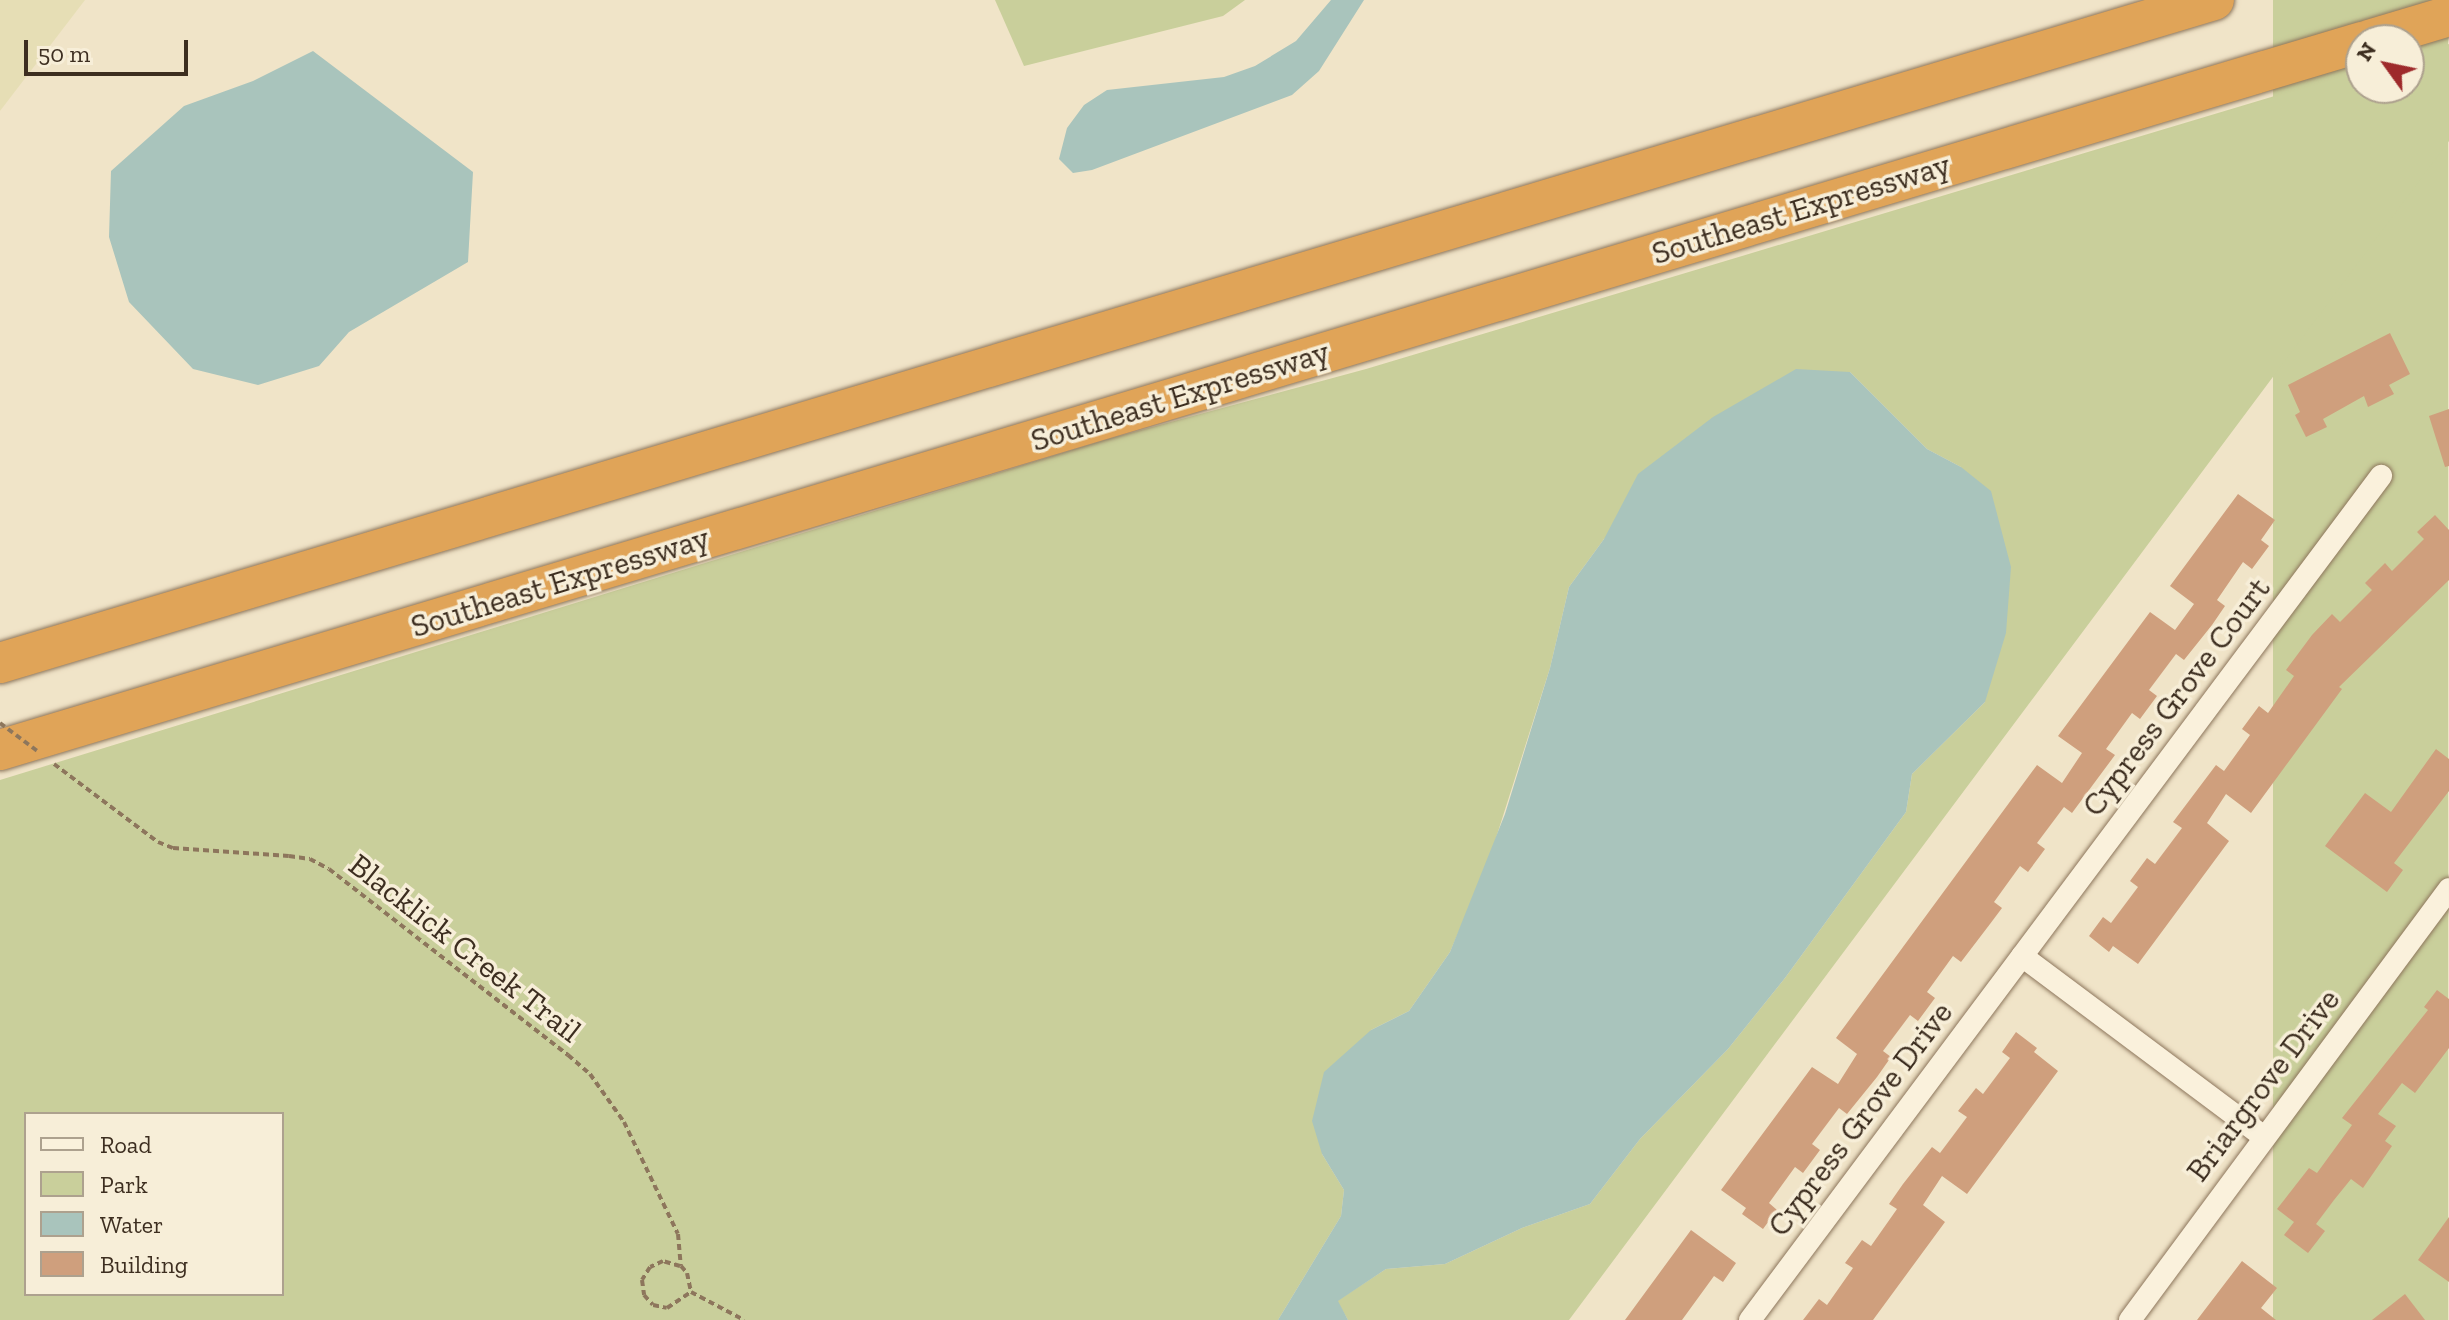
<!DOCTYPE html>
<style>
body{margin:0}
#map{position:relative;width:2449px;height:1320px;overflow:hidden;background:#f0e4c8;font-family:"Zilla Slab",serif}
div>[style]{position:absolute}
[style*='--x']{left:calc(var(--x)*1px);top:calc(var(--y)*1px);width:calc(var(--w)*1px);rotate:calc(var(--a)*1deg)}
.farmland>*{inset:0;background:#e6deb5}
.green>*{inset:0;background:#c9cf9b;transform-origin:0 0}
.water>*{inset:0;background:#a9c4bc}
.building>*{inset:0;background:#cf9f7d}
.path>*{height:4px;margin-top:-2px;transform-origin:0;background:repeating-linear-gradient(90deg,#8d765c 0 6px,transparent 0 10px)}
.roads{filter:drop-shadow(0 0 2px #8d765c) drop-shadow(0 0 2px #8d765c)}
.street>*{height:22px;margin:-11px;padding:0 11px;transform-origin:11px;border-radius:11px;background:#faf1dc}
.highway>*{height:40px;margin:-20px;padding:0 20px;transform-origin:20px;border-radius:20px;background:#e0a458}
.path-bridge>*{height:4px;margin-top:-2px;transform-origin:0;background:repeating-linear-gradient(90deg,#8d765c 0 6px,transparent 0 10px)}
span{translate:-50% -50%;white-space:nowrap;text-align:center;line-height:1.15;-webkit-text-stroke:7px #f7eed8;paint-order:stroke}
.street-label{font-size:32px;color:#3d2e20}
.legend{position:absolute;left:24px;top:1112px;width:260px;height:184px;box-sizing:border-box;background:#f7eed8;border:2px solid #ada18e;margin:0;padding:10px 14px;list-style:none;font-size:24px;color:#3d2e20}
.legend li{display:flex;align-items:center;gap:16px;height:40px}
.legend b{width:40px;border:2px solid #ada18e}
.north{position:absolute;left:2345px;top:24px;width:80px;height:80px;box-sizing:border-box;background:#f7eed8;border:2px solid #ada18e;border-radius:50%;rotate:303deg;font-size:22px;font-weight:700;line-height:32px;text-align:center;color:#3d2e20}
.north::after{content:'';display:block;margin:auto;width:28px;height:36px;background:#9e2a2b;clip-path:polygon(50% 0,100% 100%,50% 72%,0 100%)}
.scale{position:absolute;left:24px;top:40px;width:164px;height:36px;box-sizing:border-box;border:4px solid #3d2e20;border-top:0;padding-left:10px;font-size:24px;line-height:28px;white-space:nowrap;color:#3d2e20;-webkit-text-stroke:6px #f7eed8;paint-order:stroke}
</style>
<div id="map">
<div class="farmland">
<div style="clip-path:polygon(0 0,85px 0,0 111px)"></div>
</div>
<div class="green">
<div style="clip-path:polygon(995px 0,1245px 0,1223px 16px,1024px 66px)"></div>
<div style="left:2273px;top:0;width:175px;height:2373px"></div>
<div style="clip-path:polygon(evenodd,2449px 44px,2449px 141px,1569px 1320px,1348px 1320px,1337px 1301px,1386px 1269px,1445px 1264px,1522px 1228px,1590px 1204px,1640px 1139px,1728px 1049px,1785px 978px,1906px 812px,1912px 774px,1985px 702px,1961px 467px,1927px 449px,1850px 372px,1604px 539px,1569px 587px,1550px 668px,1489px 860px,1450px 952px,1409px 1011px,1371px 1030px,1322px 1154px,1344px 1190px,1341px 1216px,1278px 1320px,0 1320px,0 780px,1108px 439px,1366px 369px,2361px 70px,2361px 88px,2409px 88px,2409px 56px,2449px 44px,26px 1114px,282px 1114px,282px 1294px,26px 1294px,26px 1114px)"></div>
</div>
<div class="water">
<div style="clip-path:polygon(1331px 0,1364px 0,1319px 71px,1292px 95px,1092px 170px,1073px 173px,1059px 159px,1067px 128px,1084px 105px,1107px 90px,1224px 77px,1255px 66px,1296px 41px)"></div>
<div style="clip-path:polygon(313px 51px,473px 172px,468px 262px,349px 332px,319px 366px,258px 385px,193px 369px,129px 302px,109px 237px,111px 171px,184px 106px,253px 81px)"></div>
<div style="clip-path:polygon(1796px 369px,1850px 372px,1927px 449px,1961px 467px,1991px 491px,2011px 567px,2006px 633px,1985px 702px,1912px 774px,1906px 812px,1785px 978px,1728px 1049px,1640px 1139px,1590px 1204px,1522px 1228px,1445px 1264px,1386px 1269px,1338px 1301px,1348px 1320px,1278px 1320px,1341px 1216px,1344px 1190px,1322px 1154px,1312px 1121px,1324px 1072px,1371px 1030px,1409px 1011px,1450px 952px,1505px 814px,1550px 668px,1569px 587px,1604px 539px,1638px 474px,1713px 417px)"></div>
</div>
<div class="building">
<div style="clip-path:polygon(2390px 333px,2410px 374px,2389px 385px,2394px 394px,2368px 407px,2364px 396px,2323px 419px,2327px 427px,2306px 437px,2295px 415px,2300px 412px,2288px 385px)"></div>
<div style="clip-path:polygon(2449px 409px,2449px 466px,2445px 467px,2429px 416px)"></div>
<div style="clip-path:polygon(2238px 494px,2275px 520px,2261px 540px,2269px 546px,2252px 569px,2243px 562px,2217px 600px,2225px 606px,2212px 625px,2184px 660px,2176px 654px,2149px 690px,2157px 696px,2140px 719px,2132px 713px,2106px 749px,2115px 755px,2072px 813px,2064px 807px,2037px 843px,2045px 849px,2028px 872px,2020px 866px,1994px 902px,2002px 908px,1990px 924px,1961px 962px,1953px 956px,1927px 992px,1935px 998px,1918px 1021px,1910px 1015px,1883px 1051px,1891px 1057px,1877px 1077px,1847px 1114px,1839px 1108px,1812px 1144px,1820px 1150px,1803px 1173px,1795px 1167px,1769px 1203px,1777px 1210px,1763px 1229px,1742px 1214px,1746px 1208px,1721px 1190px,1812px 1067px,1838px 1084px,1857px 1054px,1836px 1038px,2037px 765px,2062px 783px,2082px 753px,2058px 736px,2150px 612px,2175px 630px,2194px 604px,2170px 586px)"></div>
<div style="clip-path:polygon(2435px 515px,2449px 530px,2449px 580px,2339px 687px,2342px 689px,2251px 813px,2226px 794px,2207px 823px,2229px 841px,2138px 964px,2113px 946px,2109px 952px,2089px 936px,2103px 917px,2111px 923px,2138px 887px,2130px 881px,2147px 858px,2155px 864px,2182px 828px,2173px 822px,2216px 765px,2224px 771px,2250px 735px,2242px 729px,2259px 706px,2268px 713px,2294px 676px,2286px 670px,2312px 635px,2332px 614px,2340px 622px,2372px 590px,2365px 583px,2385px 563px,2392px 571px,2424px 539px,2417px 532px)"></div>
<div style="clip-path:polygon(2436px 749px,2449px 759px,2449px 791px,2394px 863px,2403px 870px,2387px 892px,2325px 846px,2365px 793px,2391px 812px)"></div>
<div style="clip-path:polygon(2437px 990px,2449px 999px,2449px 1048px,2415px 1093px,2402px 1083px,2378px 1114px,2396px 1126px,2385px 1141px,2392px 1146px,2363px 1188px,2351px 1179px,2334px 1200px,2316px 1224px,2325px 1231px,2308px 1253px,2284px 1235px,2294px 1222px,2277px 1209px,2309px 1168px,2317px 1173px,2352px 1125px,2342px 1118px,2428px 1010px,2424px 1007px)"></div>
<div style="clip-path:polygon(2016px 1032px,2037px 1048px,2034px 1052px,2058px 1071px,1967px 1194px,1942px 1176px,1923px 1205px,1945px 1222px,1873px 1320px,1803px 1320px,1819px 1299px,1827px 1305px,1853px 1268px,1845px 1263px,1862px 1240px,1871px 1246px,1897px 1209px,1889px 1204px,1903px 1184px,1932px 1147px,1940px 1153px,1967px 1117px,1958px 1111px,1976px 1088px,1983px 1094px,2010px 1058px,2002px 1052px)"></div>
<div style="clip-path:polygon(2449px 1217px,2449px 1282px,2418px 1260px)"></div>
<div style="clip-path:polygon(1691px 1230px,1736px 1263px,1723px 1282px,1714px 1276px,1682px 1320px,1625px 1320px)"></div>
<div style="clip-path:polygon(2242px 1261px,2277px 1288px,2261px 1308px,2276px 1320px,2197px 1320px)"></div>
<div style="clip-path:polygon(2405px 1294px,2425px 1320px,2372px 1320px)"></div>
</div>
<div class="path">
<div style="--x:54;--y:764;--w:130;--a:36.9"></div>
<div style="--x:158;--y:842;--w:16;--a:22"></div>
<div style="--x:173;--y:848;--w:116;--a:3.9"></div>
<div style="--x:289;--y:856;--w:21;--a:8"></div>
<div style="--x:310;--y:859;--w:21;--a:28"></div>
<div style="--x:329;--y:869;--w:303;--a:37.9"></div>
<div style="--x:568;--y:1055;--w:29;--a:41"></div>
<div style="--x:590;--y:1074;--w:59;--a:54.7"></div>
<div style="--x:624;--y:1122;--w:124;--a:64.3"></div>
<div style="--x:678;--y:1234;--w:32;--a:85"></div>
<div style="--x:681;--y:1266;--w:9;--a:49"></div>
<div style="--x:687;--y:1273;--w:19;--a:78"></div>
<div style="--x:691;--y:1292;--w:60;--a:27.8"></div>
<div style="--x:680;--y:1266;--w:18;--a:-164"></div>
<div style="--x:663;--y:1261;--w:14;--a:155"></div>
<div style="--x:650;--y:1267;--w:15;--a:122"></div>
<div style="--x:642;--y:1280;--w:15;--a:82"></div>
<div style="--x:644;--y:1295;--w:13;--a:48"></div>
<div style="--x:653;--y:1305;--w:14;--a:12"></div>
<div style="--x:667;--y:1308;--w:29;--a:-34"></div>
</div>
<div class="roads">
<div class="street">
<div style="--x:2022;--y:956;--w:302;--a:36.8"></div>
<div style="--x:1750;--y:1320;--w:1054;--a:-53.22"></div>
<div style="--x:2130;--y:1320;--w:536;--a:-53.49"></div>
</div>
<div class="highway">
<div style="--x:2369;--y:40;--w:84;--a:-16.7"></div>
<div style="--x:0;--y:663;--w:2311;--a:-16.67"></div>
<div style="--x:0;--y:750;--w:2465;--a:-16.69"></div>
</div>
</div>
<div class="path-bridge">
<div style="--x:0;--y:723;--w:50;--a:36.9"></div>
</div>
<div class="street-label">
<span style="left:1801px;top:209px;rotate:-17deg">Southeast Expressway</span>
<span style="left:1180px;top:396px;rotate:-17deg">Southeast Expressway</span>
<span style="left:560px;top:582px;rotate:-17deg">Southeast Expressway</span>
<span style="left:2176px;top:697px;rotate:-53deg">Cypress Grove Court</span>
<span style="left:465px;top:948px;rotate:38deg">Blacklick Creek Trail</span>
<span style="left:2263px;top:1085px;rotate:-53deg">Briargrove Drive</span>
<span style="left:1860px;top:1119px;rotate:-53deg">Cypress Grove Drive</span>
</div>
<ul class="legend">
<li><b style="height:10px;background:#faf1dc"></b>Road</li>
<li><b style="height:22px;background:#c9cf9b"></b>Park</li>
<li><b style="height:22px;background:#a9c4bc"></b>Water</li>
<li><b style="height:22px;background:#cf9f7d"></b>Building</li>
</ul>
<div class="north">N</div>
<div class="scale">50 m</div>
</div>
